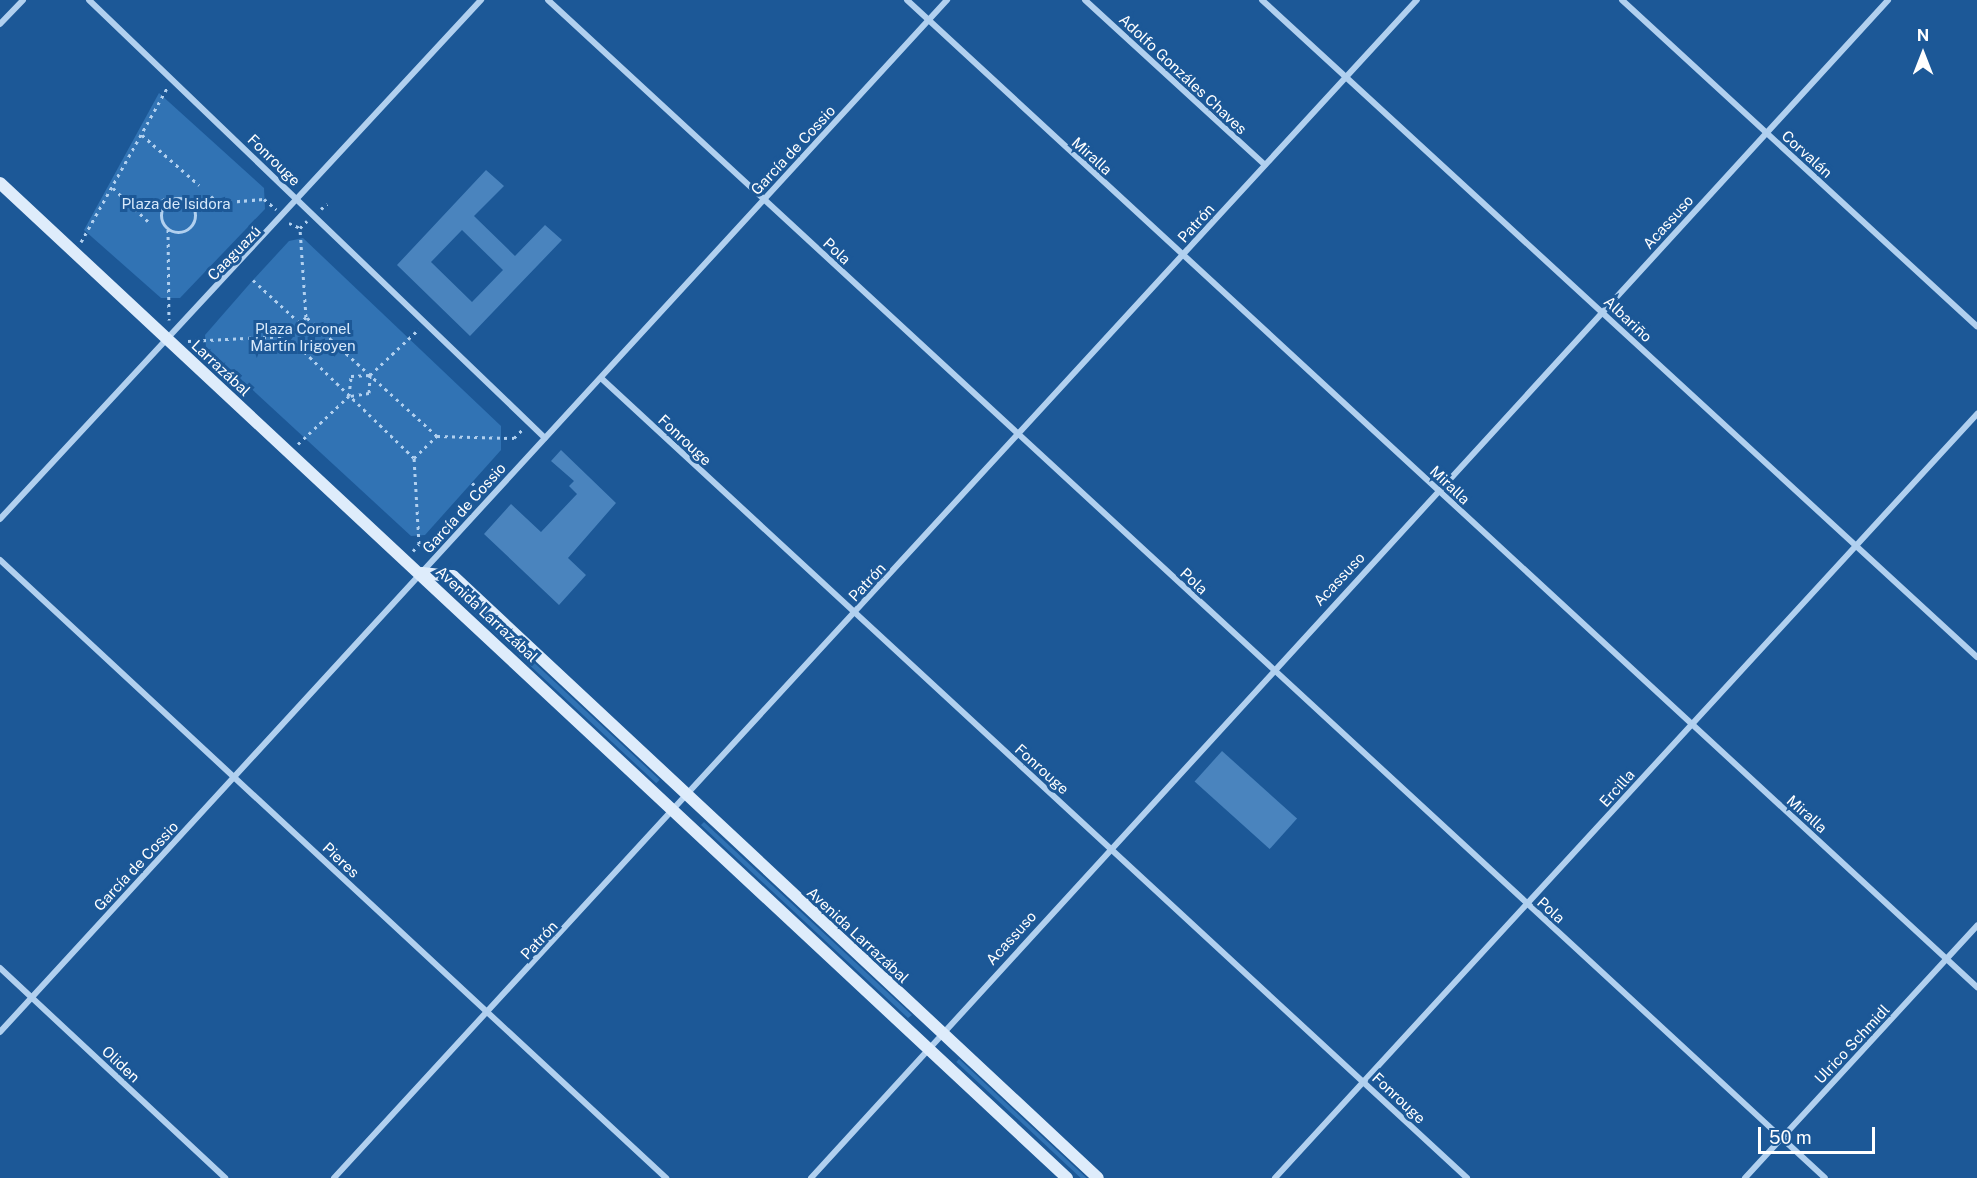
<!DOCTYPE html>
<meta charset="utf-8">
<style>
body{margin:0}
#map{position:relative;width:1977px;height:1178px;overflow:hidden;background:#1c5897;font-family:"Public Sans",sans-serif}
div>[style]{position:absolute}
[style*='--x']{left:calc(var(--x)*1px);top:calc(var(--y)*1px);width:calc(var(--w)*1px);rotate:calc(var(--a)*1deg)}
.green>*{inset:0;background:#3173b4;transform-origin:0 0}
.building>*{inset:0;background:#4a84be;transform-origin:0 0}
.path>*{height:3px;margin-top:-1.5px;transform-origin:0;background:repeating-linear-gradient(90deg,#b1d0ef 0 3px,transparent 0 7.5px)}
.path>.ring{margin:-1.5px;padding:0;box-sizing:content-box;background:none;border:3px solid #b1d0ef;border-radius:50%}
.street>*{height:6px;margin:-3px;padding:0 3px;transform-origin:3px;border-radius:3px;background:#b1d0ef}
.secondary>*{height:12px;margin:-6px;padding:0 6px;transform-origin:6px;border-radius:6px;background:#deecfb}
span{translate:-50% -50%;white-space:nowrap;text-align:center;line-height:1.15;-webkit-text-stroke:6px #1c5897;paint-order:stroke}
.street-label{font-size:15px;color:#fff}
.park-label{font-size:15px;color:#d7e9fb}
.north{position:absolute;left:1893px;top:24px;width:60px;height:60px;-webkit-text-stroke:4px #1c5897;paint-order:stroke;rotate:0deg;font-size:16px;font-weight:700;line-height:24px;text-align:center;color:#fff}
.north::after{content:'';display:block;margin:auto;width:21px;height:27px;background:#fff;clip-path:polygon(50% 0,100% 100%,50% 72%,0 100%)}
.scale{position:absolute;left:1758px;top:1127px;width:117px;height:27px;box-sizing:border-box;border:3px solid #fff;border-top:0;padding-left:8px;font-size:18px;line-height:21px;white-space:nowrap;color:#fff;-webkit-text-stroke:4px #1c5897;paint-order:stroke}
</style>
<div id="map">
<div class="green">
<div style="clip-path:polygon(159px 93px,264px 188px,265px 209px,180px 298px,161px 298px,84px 230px)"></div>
<div style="clip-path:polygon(303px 238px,501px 426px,501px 450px,425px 535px,411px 536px,206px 347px,205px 335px,253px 280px,289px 241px)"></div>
<div style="left:452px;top:586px;width:284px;height:5px;rotate:43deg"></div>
<div style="clip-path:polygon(704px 822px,912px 1015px,908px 1018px,701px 825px)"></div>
<div style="left:959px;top:1059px;width:175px;height:4px;rotate:43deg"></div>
</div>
<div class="building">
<div style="clip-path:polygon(evenodd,486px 170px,504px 186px,474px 216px,515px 256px,545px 225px,562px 240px,470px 336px,397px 265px,486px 170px,462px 230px,503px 270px,472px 302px,431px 262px,462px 230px)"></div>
<div style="clip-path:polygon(561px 450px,616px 503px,568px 558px,586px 575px,559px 605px,484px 534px,511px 504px,541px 532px,577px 494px,569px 486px,574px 481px,551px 461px)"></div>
<div style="left:1222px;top:751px;width:101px;height:41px;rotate:42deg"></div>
</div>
<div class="path">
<div style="--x:142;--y:135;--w:76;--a:41.3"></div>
<div style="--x:113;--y:188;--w:52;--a:43.5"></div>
<div style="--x:211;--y:196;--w:10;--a:45"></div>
<div style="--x:163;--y:198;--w:6;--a:72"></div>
<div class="ring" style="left:161px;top:198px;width:31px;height:31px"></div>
<div style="--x:192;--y:205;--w:72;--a:-4.8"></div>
<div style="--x:264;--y:199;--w:16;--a:40"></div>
<div style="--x:321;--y:209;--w:8;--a:-40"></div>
<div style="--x:289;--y:223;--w:12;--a:24"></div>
<div style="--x:168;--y:229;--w:91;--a:89.4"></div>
<div style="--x:81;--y:242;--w:176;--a:-60.8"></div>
<div style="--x:253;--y:280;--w:64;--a:42.5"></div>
<div style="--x:306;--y:317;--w:26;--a:133"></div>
<div style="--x:288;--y:336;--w:175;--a:44.1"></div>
<div style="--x:414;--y:458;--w:32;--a:-44"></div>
<div style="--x:437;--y:436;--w:177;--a:-137.7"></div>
<div style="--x:306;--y:317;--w:89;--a:-93.9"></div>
<div style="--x:300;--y:228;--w:10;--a:-45"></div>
<div style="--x:188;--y:341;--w:100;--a:-2.9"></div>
<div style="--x:370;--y:375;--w:67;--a:-43.2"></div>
<div style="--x:370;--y:375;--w:18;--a:93"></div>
<div style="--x:369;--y:393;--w:20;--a:171"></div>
<div style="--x:349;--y:396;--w:20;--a:-84"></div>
<div style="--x:351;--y:376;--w:19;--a:-3"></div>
<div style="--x:437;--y:436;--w:77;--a:1.5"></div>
<div style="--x:514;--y:438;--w:13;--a:-45"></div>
<div style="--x:298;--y:444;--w:70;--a:-43.3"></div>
<div style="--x:472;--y:483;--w:15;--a:37"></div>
<div style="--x:413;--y:551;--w:9;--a:-49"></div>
<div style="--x:419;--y:544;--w:86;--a:-93.3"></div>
</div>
<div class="street">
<div style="--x:89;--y:0;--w:632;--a:43.85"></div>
<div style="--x:548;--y:0;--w:1737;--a:42.69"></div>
<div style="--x:907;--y:0;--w:1456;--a:42.69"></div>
<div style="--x:1085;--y:0;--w:244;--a:42.5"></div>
<div style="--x:1262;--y:0;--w:971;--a:42.58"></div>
<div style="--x:1622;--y:0;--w:482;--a:42.6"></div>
<div style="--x:0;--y:24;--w:33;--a:-46"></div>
<div style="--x:601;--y:378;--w:1179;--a:42.73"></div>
<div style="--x:0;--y:519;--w:708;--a:-47.18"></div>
<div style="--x:0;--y:560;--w:909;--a:42.86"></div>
<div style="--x:0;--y:968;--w:308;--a:43"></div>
<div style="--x:0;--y:1032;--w:1401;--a:-47.46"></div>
<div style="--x:334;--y:1178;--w:1600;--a:-47.41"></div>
<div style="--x:811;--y:1178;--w:1596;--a:-47.56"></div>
<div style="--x:1275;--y:1178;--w:1038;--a:-47.42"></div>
<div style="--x:1745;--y:1178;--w:343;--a:-47.4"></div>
</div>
<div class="secondary">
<div style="--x:0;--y:183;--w:1459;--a:43"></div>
<div style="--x:422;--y:573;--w:31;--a:6"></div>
<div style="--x:453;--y:576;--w:882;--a:43.03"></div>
</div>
<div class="street-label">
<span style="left:1183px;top:74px;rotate:43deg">Adolfo Gonzáles Chaves</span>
<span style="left:793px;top:150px;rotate:-47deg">García de Cossio</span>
<span style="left:1807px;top:154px;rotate:42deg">Corvalán</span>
<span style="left:1092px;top:156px;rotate:42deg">Miralla</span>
<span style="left:274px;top:160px;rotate:44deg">Fonrouge</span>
<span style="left:1668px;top:222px;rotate:-48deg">Acassuso</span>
<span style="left:1196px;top:223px;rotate:-48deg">Patrón</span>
<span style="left:837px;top:251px;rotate:43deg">Pola</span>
<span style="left:234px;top:253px;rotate:-46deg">Caaguazú</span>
<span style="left:1628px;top:319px;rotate:43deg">Albariño</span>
<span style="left:221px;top:368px;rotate:43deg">Larrazábal</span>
<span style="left:685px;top:440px;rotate:43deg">Fonrouge</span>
<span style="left:1450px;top:485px;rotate:43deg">Miralla</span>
<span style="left:464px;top:508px;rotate:-48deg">García de Cossio</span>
<span style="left:1339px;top:579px;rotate:-47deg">Acassuso</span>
<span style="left:1194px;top:581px;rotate:43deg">Pola</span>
<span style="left:867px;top:582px;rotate:-47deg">Patrón</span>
<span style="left:487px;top:614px;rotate:43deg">Avenida Larrazábal</span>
<span style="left:1042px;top:769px;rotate:42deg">Fonrouge</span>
<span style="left:1617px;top:788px;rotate:-48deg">Ercilla</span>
<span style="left:1807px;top:814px;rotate:42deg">Miralla</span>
<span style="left:341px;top:860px;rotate:43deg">Pieres</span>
<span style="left:136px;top:866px;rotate:-47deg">García de Cossio</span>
<span style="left:1551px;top:910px;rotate:42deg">Pola</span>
<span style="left:858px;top:935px;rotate:43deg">Avenida Larrazábal</span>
<span style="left:1011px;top:938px;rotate:-48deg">Acassuso</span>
<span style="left:539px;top:940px;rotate:-47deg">Patrón</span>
<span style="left:1852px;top:1044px;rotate:-47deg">Ulrico Schmidl</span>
<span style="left:121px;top:1064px;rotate:43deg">Oliden</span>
<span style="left:1399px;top:1098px;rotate:43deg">Fonrouge</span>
</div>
<div class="park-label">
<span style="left:176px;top:204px">Plaza de Isidora</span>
<span style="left:303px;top:337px">Plaza Coronel<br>Martín Irigoyen</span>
</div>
<div class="north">N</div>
<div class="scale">50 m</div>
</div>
